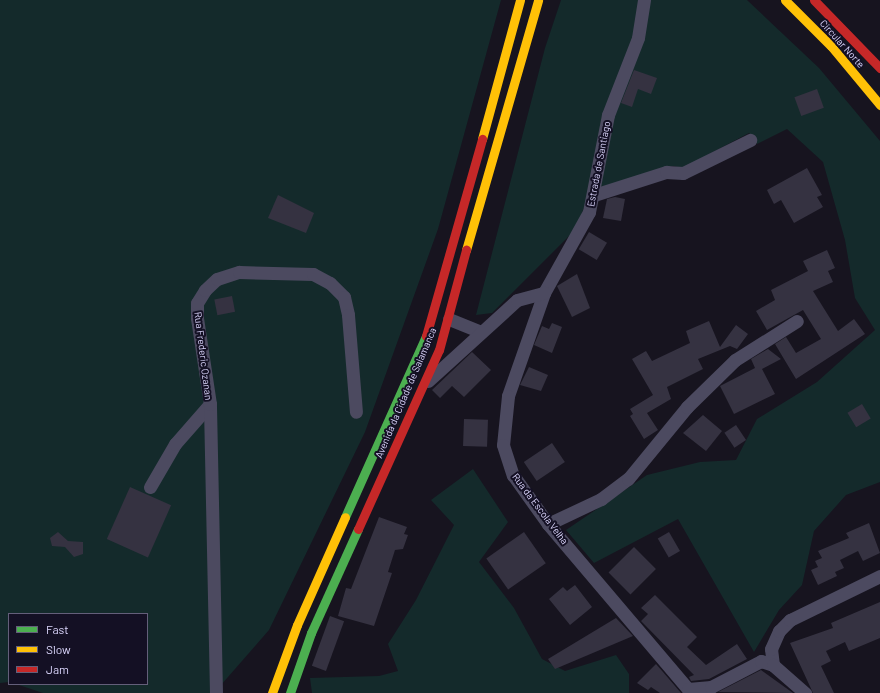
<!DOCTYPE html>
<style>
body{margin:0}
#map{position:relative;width:880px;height:693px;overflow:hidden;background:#17141f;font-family:Barlow,sans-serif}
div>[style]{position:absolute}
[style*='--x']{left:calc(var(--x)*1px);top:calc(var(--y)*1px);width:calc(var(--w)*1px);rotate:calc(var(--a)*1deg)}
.green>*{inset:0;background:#142a2b}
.building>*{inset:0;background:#353241;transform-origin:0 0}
.street>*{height:13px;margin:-6.5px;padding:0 6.5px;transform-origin:6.5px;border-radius:6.5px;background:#4c4a60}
.fast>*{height:9px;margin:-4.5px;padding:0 4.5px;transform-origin:4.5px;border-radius:4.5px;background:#4caf50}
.slow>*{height:9px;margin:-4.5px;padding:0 4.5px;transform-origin:4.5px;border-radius:4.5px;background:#ffc107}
.jam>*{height:9px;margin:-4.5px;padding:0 4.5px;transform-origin:4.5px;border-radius:4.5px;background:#c62828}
span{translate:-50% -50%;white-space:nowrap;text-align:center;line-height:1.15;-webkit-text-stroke:4px #141024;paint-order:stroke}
.street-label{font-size:10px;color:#dbd6fc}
.legend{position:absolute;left:8px;top:613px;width:140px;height:72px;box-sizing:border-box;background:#141024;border:1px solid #645f7a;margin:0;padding:5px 7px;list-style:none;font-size:12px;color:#dbd6fc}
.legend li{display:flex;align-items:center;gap:8px;height:20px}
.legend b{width:20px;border:1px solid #645f7a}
</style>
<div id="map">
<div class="green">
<div style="clip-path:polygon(0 0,501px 0,438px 229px,365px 432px,269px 630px,214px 693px,43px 693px,16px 684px,147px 684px,147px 614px,9px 614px,9px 682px,0 683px)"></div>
<div style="clip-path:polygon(561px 0,747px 0,819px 68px,880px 141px,880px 482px,846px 495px,814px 531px,802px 585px,779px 610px,754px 652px,678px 519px,594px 563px,566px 530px,647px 475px,700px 462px,736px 460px,757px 419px,817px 382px,875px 330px,855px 298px,845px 240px,823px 162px,787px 129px,757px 144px,749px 133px,683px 168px,673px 166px,590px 192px,576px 229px,492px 313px,476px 315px,545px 48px)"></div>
<div style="clip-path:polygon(473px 469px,508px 522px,479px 562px,514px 608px,542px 659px,565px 671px,616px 655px,629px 674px,629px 693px,312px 693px,310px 678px,379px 676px,398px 671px,388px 644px,416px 600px,454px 525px,431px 500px)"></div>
</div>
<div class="building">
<div style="clip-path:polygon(634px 70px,657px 78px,651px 94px,638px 89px,632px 107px,621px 103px)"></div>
<div style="left:817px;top:89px;width:20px;height:24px;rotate:70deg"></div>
<div style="clip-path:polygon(807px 168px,822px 195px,817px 197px,823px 207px,794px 223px,781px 200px,774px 204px,767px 190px)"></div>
<div style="clip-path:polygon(278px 195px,314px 213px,306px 233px,268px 218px)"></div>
<div style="clip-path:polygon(615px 197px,625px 199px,621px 221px,603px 218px,607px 199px)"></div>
<div style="left:589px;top:232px;width:21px;height:20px;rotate:31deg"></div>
<div style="clip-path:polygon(827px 250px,835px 268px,828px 271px,833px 282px,813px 291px,838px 331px,854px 319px,865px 334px,796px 379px,775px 344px,786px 337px,796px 353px,821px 339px,803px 310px,767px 330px,756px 311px,775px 300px,771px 290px,808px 271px,803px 261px)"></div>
<div style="clip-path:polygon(577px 274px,590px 308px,572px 317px,557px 286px)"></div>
<div style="left:232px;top:296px;width:16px;height:18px;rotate:79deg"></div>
<div style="clip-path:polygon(709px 321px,720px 347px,736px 325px,748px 334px,737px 349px,730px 346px,698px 359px,703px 369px,667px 387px,671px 399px,647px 413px,658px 430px,644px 439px,630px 416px,633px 414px,630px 409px,653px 395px,632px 359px,646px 351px,652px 361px,690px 343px,686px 331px)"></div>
<div style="clip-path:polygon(552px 323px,562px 327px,552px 353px,534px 345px,542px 326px,549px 329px)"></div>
<div style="clip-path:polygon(768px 349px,781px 359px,762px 369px,775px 394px,734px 414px,720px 386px,755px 368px,751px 359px)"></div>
<div style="clip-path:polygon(472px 352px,491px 370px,464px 397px,452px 386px,440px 398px,432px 390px)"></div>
<div style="clip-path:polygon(529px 367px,548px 375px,541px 391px,520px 385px)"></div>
<div style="left:862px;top:404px;width:17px;height:17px;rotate:59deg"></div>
<div style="clip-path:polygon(703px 415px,722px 431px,706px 451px,683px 433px)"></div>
<div style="left:464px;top:419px;width:24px;height:27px;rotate:2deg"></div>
<div style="left:736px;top:425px;width:18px;height:14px;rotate:56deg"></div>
<div style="left:552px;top:443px;width:23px;height:34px;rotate:56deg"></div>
<div style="left:130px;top:487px;width:45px;height:57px;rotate:24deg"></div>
<div style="clip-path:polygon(379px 517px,407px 527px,404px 534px,408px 535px,403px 549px,395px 550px,388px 572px,392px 573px,374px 626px,338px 616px,346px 588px,351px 589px)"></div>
<div style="clip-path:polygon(869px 523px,880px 553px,863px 561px,858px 551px,840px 560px,844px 568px,835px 572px,837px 576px,818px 585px,811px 570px,818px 567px,815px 561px,822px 558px,818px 551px,849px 538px,846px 533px)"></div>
<div style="clip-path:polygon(58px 532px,68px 541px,83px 542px,83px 554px,74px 557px,65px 547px,52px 546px,50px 538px)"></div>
<div style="left:524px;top:532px;width:38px;height:46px;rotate:55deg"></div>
<div style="left:669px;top:532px;width:22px;height:13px;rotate:60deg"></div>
<div style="left:634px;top:547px;width:31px;height:36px;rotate:45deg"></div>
<div style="clip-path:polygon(575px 585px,592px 607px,570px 625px,549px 599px,563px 587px,567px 591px)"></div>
<div style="clip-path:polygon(655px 595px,697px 637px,687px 647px,706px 665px,737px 644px,747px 659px,709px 679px,691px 681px,689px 677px,694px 675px,641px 621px,648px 614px,641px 608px)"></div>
<div style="clip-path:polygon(880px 602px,880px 638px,849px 651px,845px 642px,826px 651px,831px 661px,821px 666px,834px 693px,813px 693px,790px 643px,833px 628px,831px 623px)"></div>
<div style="left:330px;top:616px;width:15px;height:53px;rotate:20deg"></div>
<div style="clip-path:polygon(616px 618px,633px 636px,555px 669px,548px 659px)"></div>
<div style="clip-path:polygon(656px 664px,663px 672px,681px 693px,660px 693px,651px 687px,648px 690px,637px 683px)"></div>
<div style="clip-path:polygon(761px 670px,793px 693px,718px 692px)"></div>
</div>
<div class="street">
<div style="--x:644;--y:0;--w:38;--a:99"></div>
<div style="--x:638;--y:38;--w:83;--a:111.3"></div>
<div style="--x:608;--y:115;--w:99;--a:101.1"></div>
<div style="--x:589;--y:212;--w:93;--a:119.1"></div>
<div style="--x:544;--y:293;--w:109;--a:109.3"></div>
<div style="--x:508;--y:396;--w:49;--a:95.8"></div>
<div style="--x:503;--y:445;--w:32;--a:72"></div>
<div style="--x:513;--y:475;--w:60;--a:54.5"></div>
<div style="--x:548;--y:524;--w:216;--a:49.7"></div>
<div style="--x:594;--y:195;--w:76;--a:-17.7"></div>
<div style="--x:666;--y:172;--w:17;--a:3"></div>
<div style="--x:683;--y:173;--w:75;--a:-26.2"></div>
<div style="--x:449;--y:319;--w:32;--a:22"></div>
<div style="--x:428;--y:381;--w:120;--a:-42.3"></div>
<div style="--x:517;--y:300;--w:28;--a:-15"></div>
<div style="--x:150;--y:487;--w:50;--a:-59.8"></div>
<div style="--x:175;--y:444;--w:53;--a:-48.8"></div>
<div style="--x:548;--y:524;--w:59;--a:-25.3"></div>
<div style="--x:601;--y:499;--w:34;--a:-37"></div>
<div style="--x:628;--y:479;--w:93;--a:-50.7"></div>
<div style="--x:687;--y:407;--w:67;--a:-44.4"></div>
<div style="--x:735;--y:360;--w:73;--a:-32.2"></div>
<div style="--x:773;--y:665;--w:16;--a:-97"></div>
<div style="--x:771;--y:649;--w:20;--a:-66"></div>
<div style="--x:779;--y:631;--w:16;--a:-45"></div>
<div style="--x:790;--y:620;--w:100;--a:-26.1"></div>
<div style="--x:688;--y:689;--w:23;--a:-5"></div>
<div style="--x:711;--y:687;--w:56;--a:-27.5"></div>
<div style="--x:761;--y:661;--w:13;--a:18"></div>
<div style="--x:773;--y:665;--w:43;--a:41.2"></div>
<div style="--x:216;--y:693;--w:289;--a:-91.2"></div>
<div style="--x:210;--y:404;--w:87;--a:-98.6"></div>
<div style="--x:197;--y:318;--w:15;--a:-90"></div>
<div style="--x:197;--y:303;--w:15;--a:-58"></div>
<div style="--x:205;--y:290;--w:16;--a:-43"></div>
<div style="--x:217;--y:279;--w:23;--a:-18"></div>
<div style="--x:239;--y:272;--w:74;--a:1.5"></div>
<div style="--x:313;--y:274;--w:19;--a:28"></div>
<div style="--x:330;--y:283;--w:20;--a:45"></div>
<div style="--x:344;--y:297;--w:18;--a:77"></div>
<div style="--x:348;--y:315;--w:97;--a:85.3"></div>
</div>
<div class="fast">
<div style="--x:345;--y:517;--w:198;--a:-65.9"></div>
<div style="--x:290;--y:693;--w:64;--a:-70.7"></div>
<div style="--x:311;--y:633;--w:114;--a:-65.7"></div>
</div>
<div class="slow">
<div style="--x:785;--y:0;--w:65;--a:45"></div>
<div style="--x:831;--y:46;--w:77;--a:50.3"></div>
<div style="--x:482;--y:139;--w:144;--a:-74.7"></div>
<div style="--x:466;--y:250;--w:260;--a:-73.9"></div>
<div style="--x:272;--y:693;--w:72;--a:-69.8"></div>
<div style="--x:297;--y:625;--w:118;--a:-66"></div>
</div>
<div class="jam">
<div style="--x:814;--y:0;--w:95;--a:45.9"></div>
<div style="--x:426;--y:336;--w:205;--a:-74.1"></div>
<div style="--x:358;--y:529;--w:196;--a:-65.7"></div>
<div style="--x:439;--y:350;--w:104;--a:-74.9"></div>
</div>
<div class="street-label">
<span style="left:842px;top:44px;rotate:48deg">Circular Norte</span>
<span style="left:599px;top:164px;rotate:-79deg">Estrada de Santiago</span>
<span style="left:203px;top:356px;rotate:83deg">Rua Frederic Ozanan</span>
<span style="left:406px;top:393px;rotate:-67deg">Avenida da Cidade de Salamanca</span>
<span style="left:540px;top:509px;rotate:53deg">Rua da Escola Velha</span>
</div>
<ul class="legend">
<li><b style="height:5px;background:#4caf50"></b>Fast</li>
<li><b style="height:5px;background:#ffc107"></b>Slow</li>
<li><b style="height:5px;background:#c62828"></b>Jam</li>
</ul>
</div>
